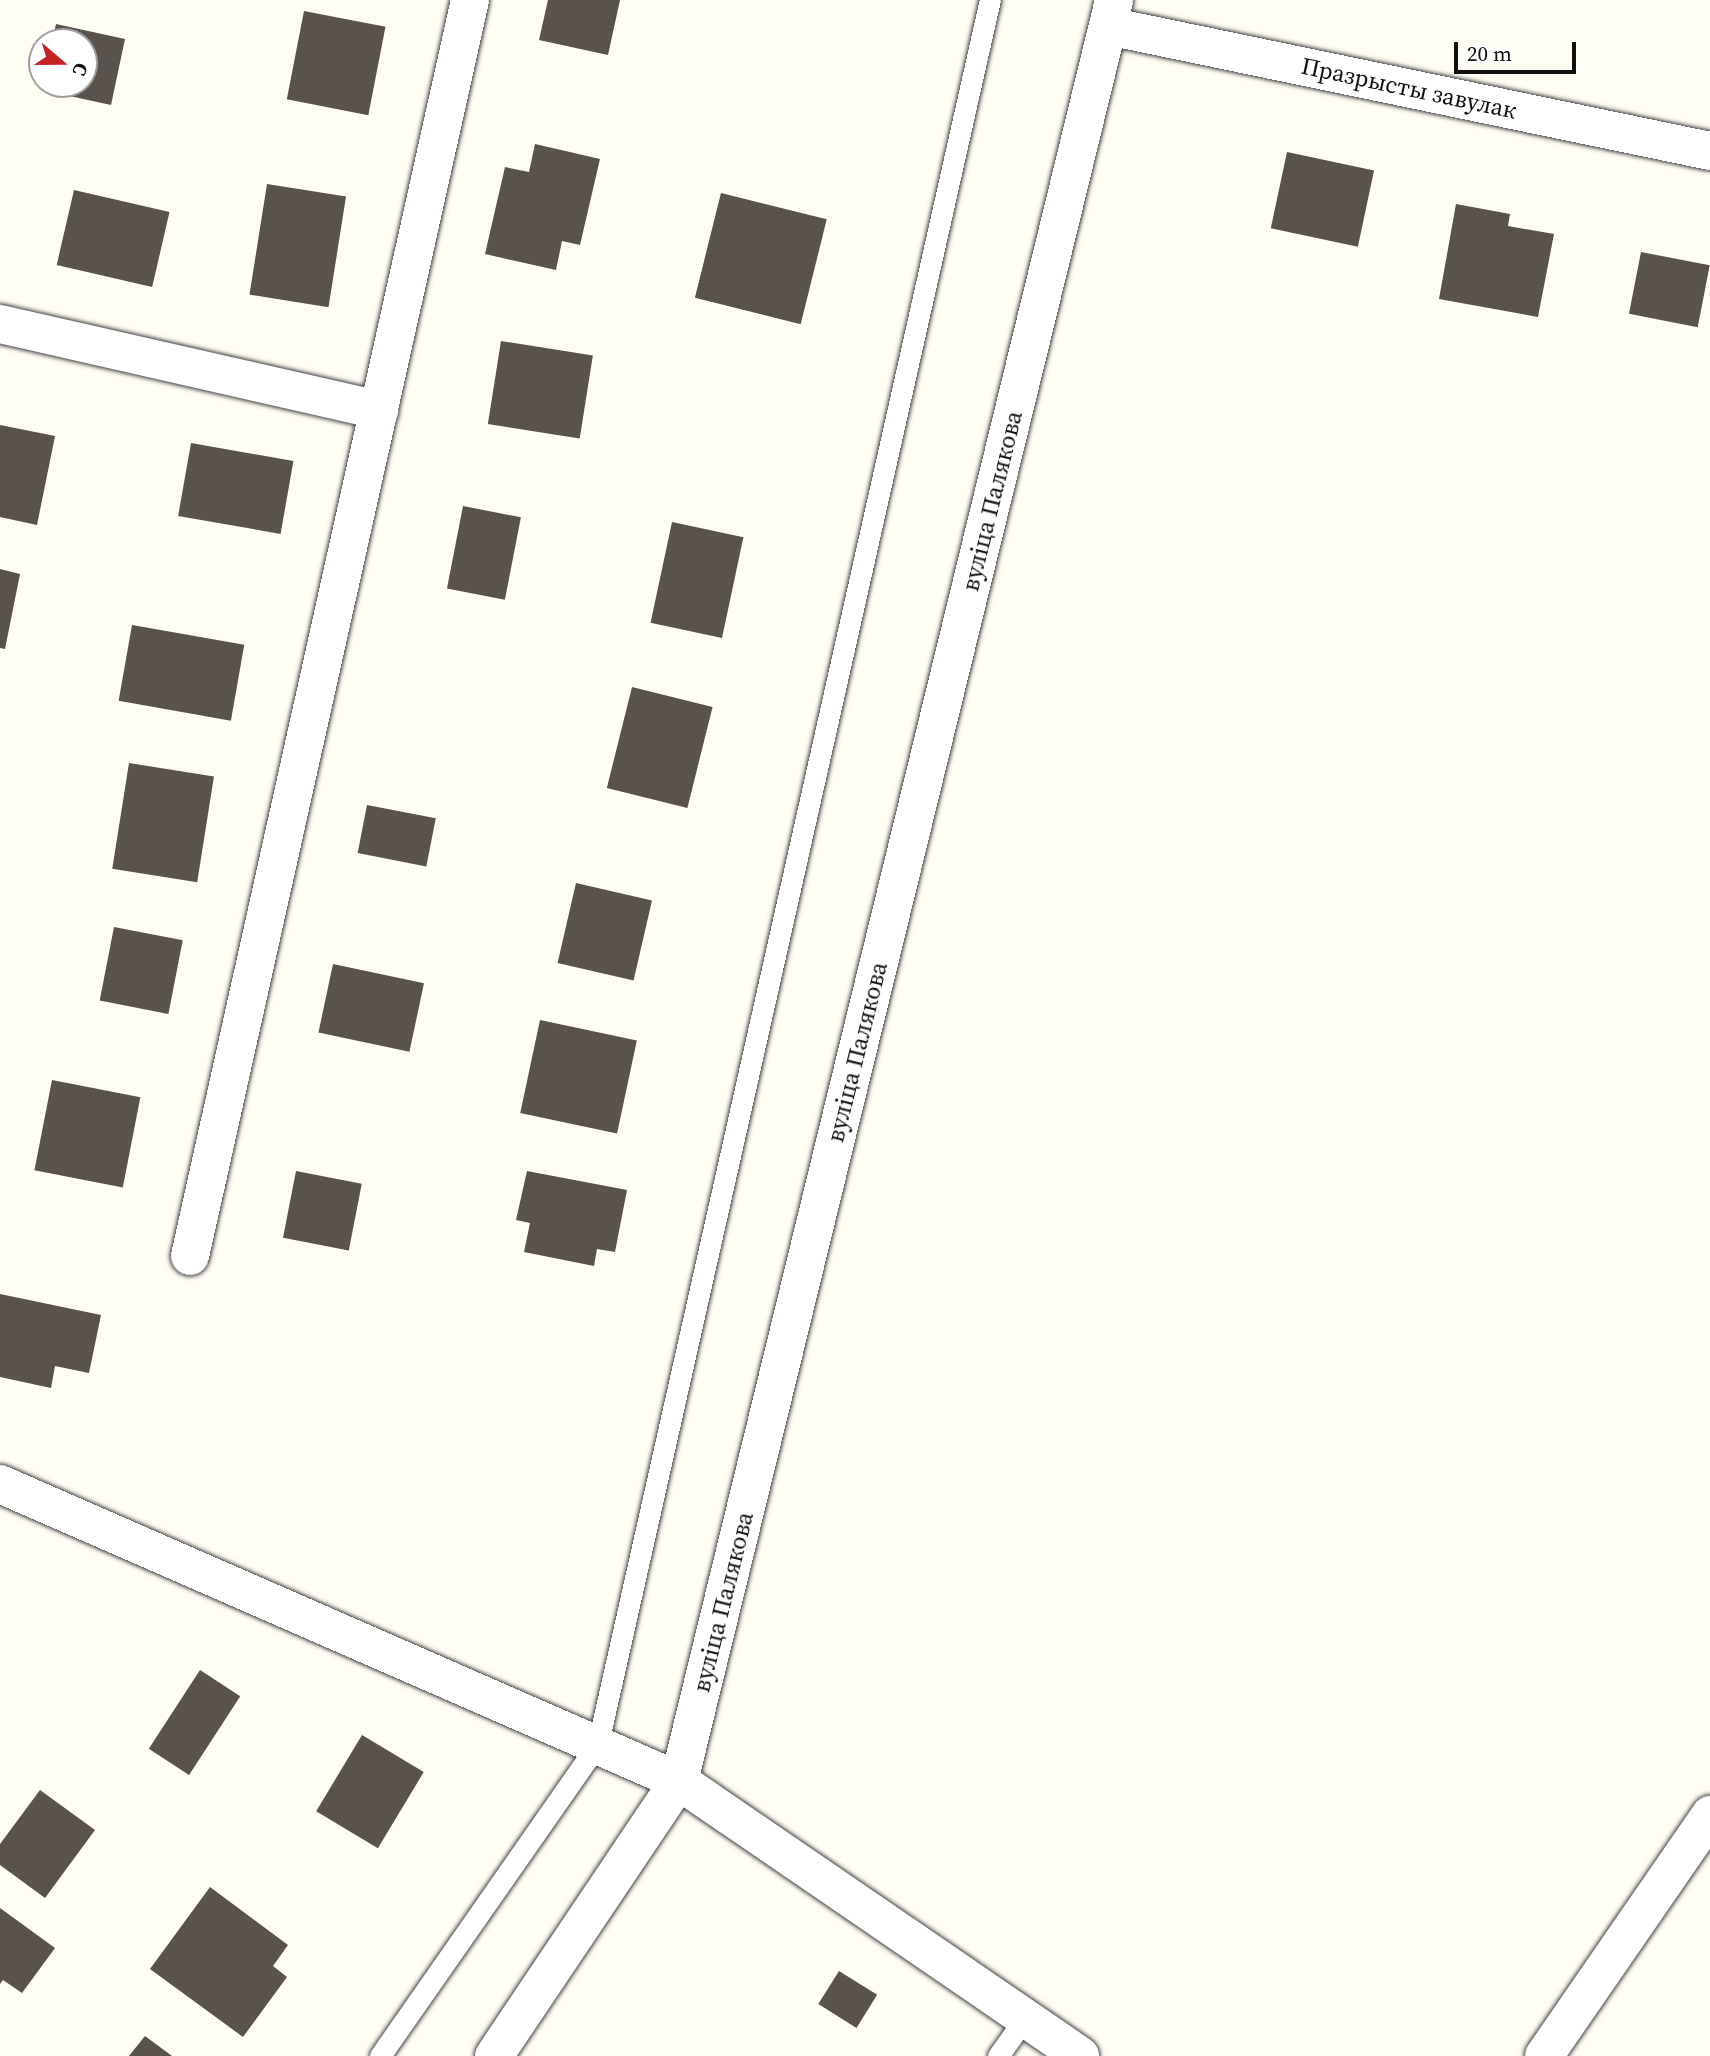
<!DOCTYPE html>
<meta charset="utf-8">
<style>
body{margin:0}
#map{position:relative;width:1710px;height:2056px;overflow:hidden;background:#fffdf4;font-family:"Source Serif 4",serif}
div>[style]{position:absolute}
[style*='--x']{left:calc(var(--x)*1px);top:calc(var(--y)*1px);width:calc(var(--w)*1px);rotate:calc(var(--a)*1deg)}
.building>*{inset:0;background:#5a524c;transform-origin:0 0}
.roads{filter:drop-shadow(0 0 2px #434343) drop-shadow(0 0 2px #434343)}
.service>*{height:21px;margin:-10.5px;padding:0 10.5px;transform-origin:10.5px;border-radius:10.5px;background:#fff}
.minor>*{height:38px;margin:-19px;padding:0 19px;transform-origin:19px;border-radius:19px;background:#fff}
span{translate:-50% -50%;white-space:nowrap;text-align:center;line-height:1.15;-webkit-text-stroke:7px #fff;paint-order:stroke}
.street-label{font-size:24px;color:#101010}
.north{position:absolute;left:28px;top:28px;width:70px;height:70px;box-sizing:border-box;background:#fff;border:2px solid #9f9f9f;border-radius:50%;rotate:110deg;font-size:19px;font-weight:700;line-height:28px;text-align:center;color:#101010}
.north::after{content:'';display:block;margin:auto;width:24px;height:32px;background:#c62327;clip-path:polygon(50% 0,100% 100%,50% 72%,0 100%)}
.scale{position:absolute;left:1454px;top:42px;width:122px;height:32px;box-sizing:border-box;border:4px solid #101010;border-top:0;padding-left:9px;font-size:21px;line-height:24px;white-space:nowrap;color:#101010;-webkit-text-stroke:5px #fff;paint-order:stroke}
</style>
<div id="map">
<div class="building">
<div style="clip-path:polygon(548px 0,620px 0,608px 55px,539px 40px)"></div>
<div style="left:304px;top:11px;width:83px;height:90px;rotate:11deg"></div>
<div style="clip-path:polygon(56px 24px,125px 39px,111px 105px,42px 90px,43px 84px,84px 84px,84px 42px,52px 42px)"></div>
<div style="clip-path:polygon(535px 144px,600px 159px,580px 245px,562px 241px,556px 270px,485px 254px,505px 167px,529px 172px)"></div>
<div style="left:1287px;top:152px;width:89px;height:78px;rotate:12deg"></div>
<div style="left:267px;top:184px;width:80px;height:112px;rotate:9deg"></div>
<div style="left:74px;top:190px;width:98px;height:77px;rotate:13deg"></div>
<div style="left:721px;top:193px;width:109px;height:108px;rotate:14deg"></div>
<div style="clip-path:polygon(1456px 204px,1510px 214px,1508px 226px,1554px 234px,1538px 317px,1439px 299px)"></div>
<div style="left:1641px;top:252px;width:70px;height:63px;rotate:11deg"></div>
<div style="left:501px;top:341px;width:93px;height:84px;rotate:9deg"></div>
<div style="clip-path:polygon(0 425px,55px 436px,37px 525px,0 517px)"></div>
<div style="left:191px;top:443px;width:104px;height:74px;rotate:10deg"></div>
<div style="left:463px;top:506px;width:59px;height:84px;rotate:11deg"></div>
<div style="left:672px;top:522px;width:73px;height:103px;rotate:12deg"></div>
<div style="clip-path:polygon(0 569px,20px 574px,5px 649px,0 648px)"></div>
<div style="left:132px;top:625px;width:114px;height:77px;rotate:10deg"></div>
<div style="left:632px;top:687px;width:83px;height:104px;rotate:14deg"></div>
<div style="left:129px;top:763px;width:86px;height:107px;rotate:9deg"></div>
<div style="left:367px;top:805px;width:70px;height:49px;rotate:11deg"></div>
<div style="left:576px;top:883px;width:78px;height:82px;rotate:13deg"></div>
<div style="left:114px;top:927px;width:70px;height:75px;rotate:11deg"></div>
<div style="left:333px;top:964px;width:93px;height:70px;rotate:12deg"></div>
<div style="left:540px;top:1020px;width:99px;height:95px;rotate:12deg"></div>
<div style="left:52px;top:1080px;width:90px;height:92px;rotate:11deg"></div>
<div style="left:296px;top:1171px;width:67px;height:68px;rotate:11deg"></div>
<div style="clip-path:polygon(527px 1171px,627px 1190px,615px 1252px,597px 1249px,594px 1266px,524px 1252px,530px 1223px,516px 1220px)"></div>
<div style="clip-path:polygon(0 1294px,101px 1315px,89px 1373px,55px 1366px,51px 1388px,0 1377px)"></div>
<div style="left:200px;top:1670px;width:48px;height:94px;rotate:33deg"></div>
<div style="left:362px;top:1735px;width:72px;height:89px;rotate:31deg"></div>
<div style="clip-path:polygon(40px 1790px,95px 1830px,45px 1898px,0 1865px,0 1844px)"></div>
<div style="clip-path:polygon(210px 1887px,288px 1945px,273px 1966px,287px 1977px,243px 2037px,150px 1969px)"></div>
<div style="clip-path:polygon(0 1908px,55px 1948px,22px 1993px,3px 1980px,0 1984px)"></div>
<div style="left:839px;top:1971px;width:45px;height:39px;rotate:32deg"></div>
<div style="clip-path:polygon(145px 2036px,172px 2056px,129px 2056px)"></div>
</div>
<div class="roads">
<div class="service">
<div style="--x:380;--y:2056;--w:381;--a:-55.1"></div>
<div style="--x:598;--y:1743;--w:1787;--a:-77.33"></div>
<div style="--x:998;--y:2056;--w:47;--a:-54.6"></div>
</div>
<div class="minor">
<div style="--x:1108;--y:26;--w:615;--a:11.73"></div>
<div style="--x:0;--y:324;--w:389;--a:12.8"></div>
<div style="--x:190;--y:1256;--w:1287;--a:-77.43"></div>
<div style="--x:0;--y:1484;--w:741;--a:23.62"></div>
<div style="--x:679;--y:1781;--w:486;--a:34.4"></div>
<div style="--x:494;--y:2056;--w:331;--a:-56.1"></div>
<div style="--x:679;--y:1781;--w:1833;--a:-76.27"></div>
<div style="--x:1544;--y:2056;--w:293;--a:-55.4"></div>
</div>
</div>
<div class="street-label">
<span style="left:1409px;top:88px;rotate:12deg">Празрысты завулак</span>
<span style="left:992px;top:501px;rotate:-76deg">вуліца Палякова</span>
<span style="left:857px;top:1052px;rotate:-76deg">вуліца Палякова</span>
<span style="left:723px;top:1602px;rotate:-76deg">вуліца Палякова</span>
</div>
<div class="north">С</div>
<div class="scale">20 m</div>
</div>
